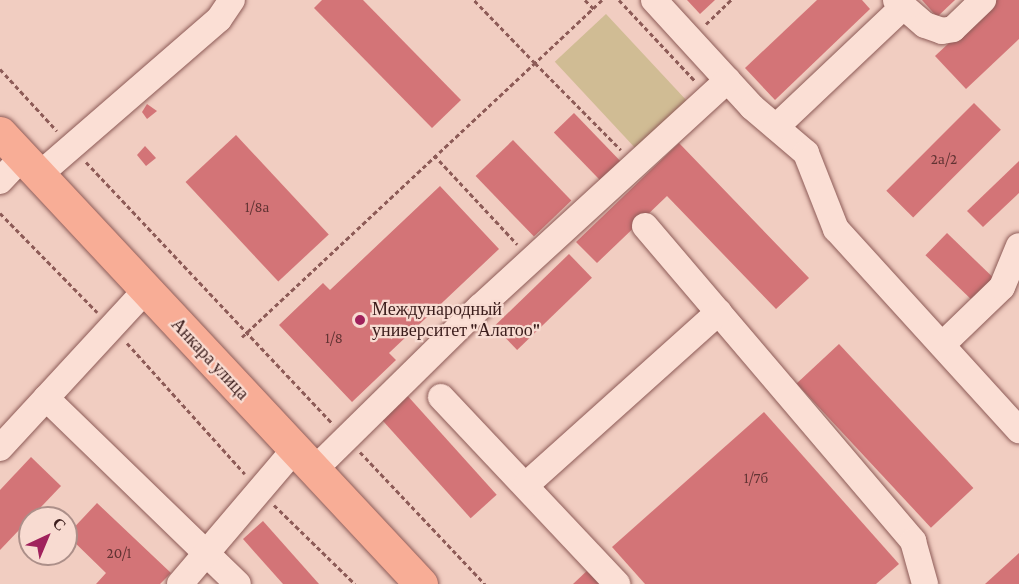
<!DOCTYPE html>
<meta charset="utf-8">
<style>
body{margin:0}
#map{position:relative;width:1019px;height:584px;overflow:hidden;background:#f1cdc1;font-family:"Crimson Pro",serif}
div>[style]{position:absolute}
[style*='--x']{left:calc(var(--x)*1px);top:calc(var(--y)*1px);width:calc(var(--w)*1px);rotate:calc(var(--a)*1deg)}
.green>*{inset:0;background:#d0bc94;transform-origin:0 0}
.building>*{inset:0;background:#d37477;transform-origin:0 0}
.path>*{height:3px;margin-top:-1.5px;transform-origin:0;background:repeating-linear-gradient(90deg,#8d5b57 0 4.5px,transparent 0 7.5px)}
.roads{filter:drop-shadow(0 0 2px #8d5b57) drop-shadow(0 0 2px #8d5b57)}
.minor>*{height:26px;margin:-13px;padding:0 13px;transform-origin:13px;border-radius:13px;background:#fbdfd5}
.major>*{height:33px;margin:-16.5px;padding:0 16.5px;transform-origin:16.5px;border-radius:16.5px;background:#f8ad96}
.dots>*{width:16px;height:16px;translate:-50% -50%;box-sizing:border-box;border:3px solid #f8dbd1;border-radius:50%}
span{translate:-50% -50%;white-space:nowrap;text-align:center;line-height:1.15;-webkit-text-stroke:4.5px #f8dbd1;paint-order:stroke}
.number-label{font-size:15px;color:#613333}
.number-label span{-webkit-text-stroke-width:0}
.poi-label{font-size:18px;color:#3b1d1c}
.left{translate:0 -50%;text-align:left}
.street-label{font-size:18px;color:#3b1d1c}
.north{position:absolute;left:18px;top:506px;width:60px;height:60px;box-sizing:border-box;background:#f8dbd1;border:2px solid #ac8f89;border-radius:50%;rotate:44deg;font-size:16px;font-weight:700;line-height:24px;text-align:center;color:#3b1d1c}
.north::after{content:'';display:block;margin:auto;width:21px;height:27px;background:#a0225c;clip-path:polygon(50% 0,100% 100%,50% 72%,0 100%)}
</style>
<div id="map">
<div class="green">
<div style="left:606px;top:14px;width:125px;height:70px;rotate:47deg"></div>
</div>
<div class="building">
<div style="clip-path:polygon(322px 0,363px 0,461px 100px,432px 128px,314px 8px)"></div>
<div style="clip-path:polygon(687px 0,715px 0,700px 14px)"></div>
<div style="clip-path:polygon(817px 0,862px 0,870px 9px,775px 100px,745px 68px)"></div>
<div style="clip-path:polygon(922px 0,955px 0,937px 17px)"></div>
<div style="clip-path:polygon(995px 0,1019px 0,1019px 39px,966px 89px,935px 56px)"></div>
<div style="left:974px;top:103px;width:38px;height:124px;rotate:45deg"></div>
<div style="clip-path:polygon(147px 104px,157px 111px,147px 119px,142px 112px)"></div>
<div style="left:574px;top:113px;width:68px;height:28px;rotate:46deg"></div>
<div style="left:236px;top:135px;width:136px;height:69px;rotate:47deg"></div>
<div style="left:513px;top:140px;width:84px;height:52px;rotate:46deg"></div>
<div style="clip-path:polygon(679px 143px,809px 278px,776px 309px,667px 196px,597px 263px,576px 242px)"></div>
<div style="clip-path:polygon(145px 146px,156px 158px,146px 166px,137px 155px)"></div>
<div style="clip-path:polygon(1019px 161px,1019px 193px,983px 227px,967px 211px)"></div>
<div style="clip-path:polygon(440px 186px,499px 249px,389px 353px,396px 360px,352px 402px,279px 325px,323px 283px,330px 290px)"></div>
<div style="left:947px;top:233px;width:67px;height:31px;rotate:44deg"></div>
<div style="left:569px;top:254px;width:33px;height:104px;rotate:46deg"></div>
<div style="left:839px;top:344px;width:197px;height:58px;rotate:47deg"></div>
<div style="left:405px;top:393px;width:137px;height:35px;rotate:48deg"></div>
<div style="clip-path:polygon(764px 412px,899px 564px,876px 584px,645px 584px,612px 547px)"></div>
<div style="clip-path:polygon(31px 457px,61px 486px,0 550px,0 490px)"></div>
<div style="clip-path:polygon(97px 503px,171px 573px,160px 584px,96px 584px,106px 573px,67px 535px)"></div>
<div style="clip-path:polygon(263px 521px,319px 584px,283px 584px,243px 539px)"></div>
<div style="clip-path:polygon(1019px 553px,1019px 584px,985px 584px)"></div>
<div style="clip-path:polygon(591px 567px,608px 584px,573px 584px)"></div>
</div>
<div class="path">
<div style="--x:585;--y:0;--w:13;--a:45"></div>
<div style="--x:602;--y:0;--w:92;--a:136.8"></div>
<div style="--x:535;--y:63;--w:122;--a:45.3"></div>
<div style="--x:619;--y:0;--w:112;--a:46.8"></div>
<div style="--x:706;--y:24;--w:35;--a:-44"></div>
<div style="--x:0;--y:69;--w:84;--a:47.4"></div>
<div style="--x:434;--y:155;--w:122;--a:47"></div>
<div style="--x:86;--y:162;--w:360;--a:46.7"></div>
<div style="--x:0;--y:213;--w:139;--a:45.6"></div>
<div style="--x:242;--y:337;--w:401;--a:-43.1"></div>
<div style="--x:535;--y:63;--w:88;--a:-134.1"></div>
<div style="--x:127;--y:343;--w:176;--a:48"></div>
<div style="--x:360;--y:452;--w:182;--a:46.6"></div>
<div style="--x:274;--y:505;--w:113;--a:44.3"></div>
</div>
<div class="roads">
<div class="minor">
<div style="--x:654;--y:0;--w:145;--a:47.5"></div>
<div style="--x:752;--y:107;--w:71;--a:40.4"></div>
<div style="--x:806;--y:153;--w:82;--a:68.5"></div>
<div style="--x:836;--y:229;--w:272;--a:47.7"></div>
<div style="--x:896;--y:0;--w:38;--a:41"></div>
<div style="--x:925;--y:25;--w:18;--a:19"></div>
<div style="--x:942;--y:31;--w:11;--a:-10"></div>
<div style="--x:953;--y:29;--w:42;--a:-44"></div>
<div style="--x:776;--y:127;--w:175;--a:-43.4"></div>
<div style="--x:39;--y:175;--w:238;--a:-40.9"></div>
<div style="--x:219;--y:19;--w:23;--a:-56"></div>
<div style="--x:0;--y:181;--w:33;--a:-47"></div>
<div style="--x:645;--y:226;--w:414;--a:49.6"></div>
<div style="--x:913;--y:541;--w:45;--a:74.4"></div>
<div style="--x:942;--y:345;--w:83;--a:-44"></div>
<div style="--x:1002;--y:287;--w:44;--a:-67.5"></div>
<div style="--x:441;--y:397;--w:257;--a:46.7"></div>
<div style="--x:46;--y:398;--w:267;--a:44.1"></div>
<div style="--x:0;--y:448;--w:215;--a:-47.3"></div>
<div style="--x:314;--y:470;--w:233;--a:-44.5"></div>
<div style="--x:480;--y:307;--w:336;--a:-42.5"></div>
<div style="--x:526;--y:485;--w:259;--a:-41.9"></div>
<div style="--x:180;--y:584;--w:177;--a:-49.6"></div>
</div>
<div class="major">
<div style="--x:0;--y:133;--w:617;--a:46.97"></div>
</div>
</div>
<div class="dots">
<div style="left:360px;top:320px;background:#a0225c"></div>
</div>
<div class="number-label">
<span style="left:944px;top:160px">2а/2</span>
<span style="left:257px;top:208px">1/8а</span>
<span style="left:334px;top:339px">1/8</span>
<span style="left:756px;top:479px">1/7б</span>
<span style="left:119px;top:554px">20/1</span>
</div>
<div class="poi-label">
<span class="left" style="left:372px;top:320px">Международный<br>университет "Алатоо"</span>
</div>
<div class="street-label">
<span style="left:210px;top:359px;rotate:47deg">Анкара улица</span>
</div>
<div class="north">С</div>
</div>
